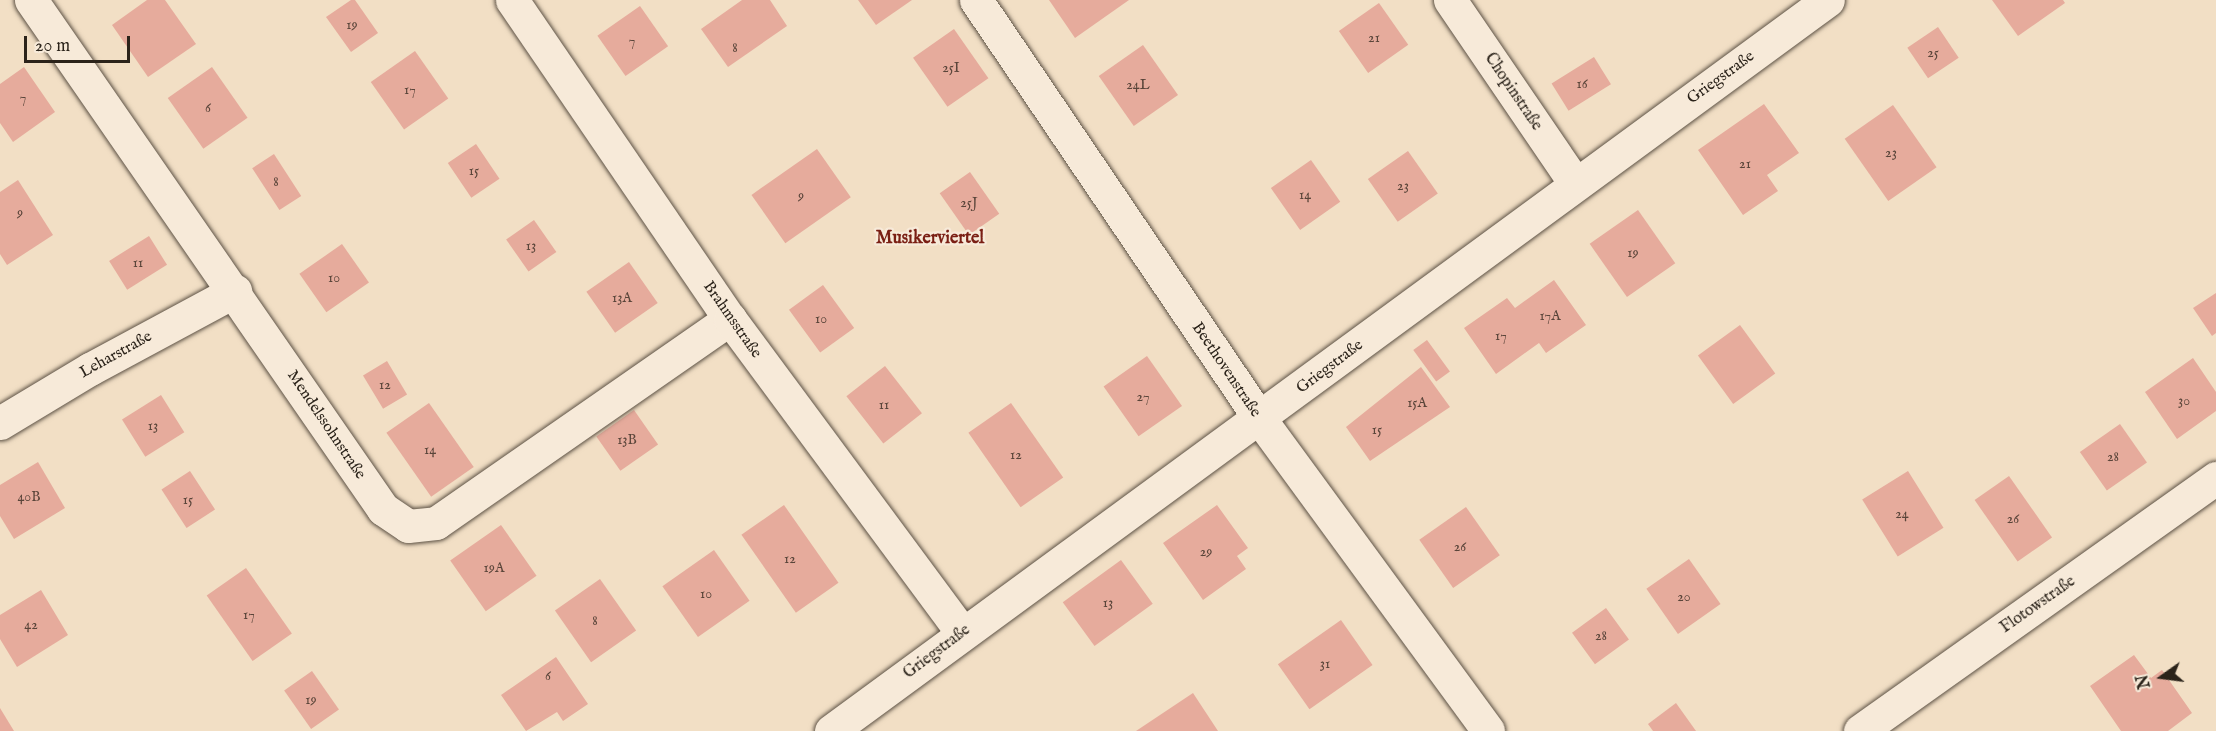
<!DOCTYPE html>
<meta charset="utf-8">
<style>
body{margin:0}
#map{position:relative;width:2216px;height:731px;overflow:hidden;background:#f2dfc5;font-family:"IM FELL English",serif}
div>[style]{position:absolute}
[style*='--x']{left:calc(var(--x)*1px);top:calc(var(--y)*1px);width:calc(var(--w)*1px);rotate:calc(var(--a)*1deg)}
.building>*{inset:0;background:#e6ab9c;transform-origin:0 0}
.roads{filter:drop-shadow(0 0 2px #5d5245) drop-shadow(0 0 2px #5d5245)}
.minor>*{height:33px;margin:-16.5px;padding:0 16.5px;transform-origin:16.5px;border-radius:16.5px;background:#f7ead9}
span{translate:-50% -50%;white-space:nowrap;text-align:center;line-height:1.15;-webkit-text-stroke:4.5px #f7ead9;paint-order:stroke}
.number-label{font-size:14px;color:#5a453a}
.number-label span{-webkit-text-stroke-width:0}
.street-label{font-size:16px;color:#2b231a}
.neighbourhood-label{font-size:18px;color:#7a1f14;font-weight:700}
.north{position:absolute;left:2132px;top:647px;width:60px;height:60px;-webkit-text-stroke:4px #f7ead9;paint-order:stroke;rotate:256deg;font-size:16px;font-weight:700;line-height:24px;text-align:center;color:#2b231a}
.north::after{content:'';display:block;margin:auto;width:21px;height:27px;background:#2b231a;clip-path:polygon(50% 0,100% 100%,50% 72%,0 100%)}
.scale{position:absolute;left:24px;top:36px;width:106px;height:27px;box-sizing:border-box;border:3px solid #2b231a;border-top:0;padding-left:8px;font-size:18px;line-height:21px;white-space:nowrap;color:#2b231a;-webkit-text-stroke:4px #f7ead9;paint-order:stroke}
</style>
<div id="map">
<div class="building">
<div style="clip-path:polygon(147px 0,165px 0,196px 44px,148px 77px,112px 25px)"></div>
<div style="clip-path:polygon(351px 0,355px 0,378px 33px,351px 52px,326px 17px)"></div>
<div style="clip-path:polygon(742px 0,770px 0,787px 26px,728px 67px,701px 29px)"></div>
<div style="clip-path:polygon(858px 0,912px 0,876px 25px)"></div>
<div style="clip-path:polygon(1049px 0,1129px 0,1075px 38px)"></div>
<div style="clip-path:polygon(1992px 0,2063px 0,2065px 3px,2018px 36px)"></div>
<div style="left:1379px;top:3px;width:51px;height:49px;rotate:55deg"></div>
<div style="left:640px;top:6px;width:49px;height:52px;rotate:55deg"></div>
<div style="left:1938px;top:27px;width:37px;height:37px;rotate:56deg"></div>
<div style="left:954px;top:29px;width:60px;height:50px;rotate:55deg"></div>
<div style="left:1143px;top:45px;width:61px;height:54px;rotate:55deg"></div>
<div style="left:415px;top:51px;width:58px;height:54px;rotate:55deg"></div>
<div style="left:1594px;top:57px;width:32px;height:50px;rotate:58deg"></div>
<div style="clip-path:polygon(24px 67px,55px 112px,13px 142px,0 123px,0 84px)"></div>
<div style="left:212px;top:67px;width:62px;height:54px;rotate:55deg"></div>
<div style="clip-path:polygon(1764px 104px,1799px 153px,1767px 175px,1778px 191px,1743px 215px,1698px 150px)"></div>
<div style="left:1893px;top:105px;width:76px;height:59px;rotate:55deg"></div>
<div style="left:476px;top:144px;width:42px;height:34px;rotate:56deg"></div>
<div style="left:817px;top:149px;width:59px;height:80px;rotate:55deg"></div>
<div style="left:1408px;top:151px;width:52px;height:49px;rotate:55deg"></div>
<div style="left:274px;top:154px;width:50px;height:26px;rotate:57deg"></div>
<div style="left:1311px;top:160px;width:51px;height:49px;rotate:55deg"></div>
<div style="left:970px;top:172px;width:51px;height:37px;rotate:55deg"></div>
<div style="clip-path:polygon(18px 180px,53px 235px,7px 265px,0 254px,0 192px)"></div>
<div style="left:1638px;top:210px;width:65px;height:59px;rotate:55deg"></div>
<div style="left:534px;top:220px;width:39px;height:34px;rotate:55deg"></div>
<div style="left:149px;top:236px;width:34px;height:47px;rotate:58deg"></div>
<div style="left:342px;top:244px;width:47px;height:52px;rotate:55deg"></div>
<div style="left:629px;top:262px;width:50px;height:52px;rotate:55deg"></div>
<div style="clip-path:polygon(1554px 280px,1586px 325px,1546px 353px,1539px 343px,1496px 374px,1464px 328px,1507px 298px,1515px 308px)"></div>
<div style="left:823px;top:285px;width:53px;height:42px;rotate:54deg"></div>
<div style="clip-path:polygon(2216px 293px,2216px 333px,2212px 336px,2193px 308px)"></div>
<div style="left:1740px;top:325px;width:60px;height:52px;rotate:54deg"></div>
<div style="left:1427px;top:340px;width:39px;height:17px;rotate:54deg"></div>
<div style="left:1147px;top:356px;width:61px;height:53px;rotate:55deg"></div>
<div style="clip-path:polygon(2193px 358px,2216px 392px,2216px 411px,2177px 439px,2145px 392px)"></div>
<div style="left:387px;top:361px;width:39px;height:28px;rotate:59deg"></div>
<div style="left:885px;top:366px;width:60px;height:49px;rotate:52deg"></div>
<div style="clip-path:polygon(1421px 367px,1450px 407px,1370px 461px,1346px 427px)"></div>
<div style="left:161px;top:395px;width:44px;height:46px;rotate:58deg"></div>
<div style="left:429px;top:403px;width:78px;height:52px;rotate:55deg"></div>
<div style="left:1011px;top:403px;width:91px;height:52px;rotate:55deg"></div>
<div style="left:634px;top:410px;width:42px;height:46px;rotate:55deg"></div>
<div style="left:2120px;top:424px;width:47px;height:49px;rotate:55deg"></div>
<div style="clip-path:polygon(38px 462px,65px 508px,14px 539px,0 516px,0 485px)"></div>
<div style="left:190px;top:471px;width:46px;height:34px;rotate:57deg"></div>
<div style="left:1908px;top:471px;width:67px;height:54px;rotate:58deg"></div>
<div style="left:2009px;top:476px;width:75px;height:42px;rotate:55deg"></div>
<div style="left:784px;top:505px;width:95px;height:52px;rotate:55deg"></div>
<div style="clip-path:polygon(1217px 505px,1248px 548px,1237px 556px,1246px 569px,1203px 600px,1163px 543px)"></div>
<div style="left:1466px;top:507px;width:59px;height:57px;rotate:55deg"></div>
<div style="left:501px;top:525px;width:62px;height:62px;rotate:55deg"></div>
<div style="left:714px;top:550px;width:62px;height:63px;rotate:55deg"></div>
<div style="left:1689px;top:559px;width:55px;height:52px;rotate:55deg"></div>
<div style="left:1121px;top:560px;width:54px;height:72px;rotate:54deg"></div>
<div style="left:246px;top:568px;width:80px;height:48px;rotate:55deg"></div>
<div style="left:600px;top:579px;width:63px;height:55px;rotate:55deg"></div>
<div style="clip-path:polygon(41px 590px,68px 635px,17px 667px,0 639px,0 615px)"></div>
<div style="left:1606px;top:608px;width:39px;height:42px;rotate:54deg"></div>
<div style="left:1341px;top:620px;width:55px;height:77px;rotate:55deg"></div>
<div style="clip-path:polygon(2134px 655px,2151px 678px,2162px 670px,2192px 713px,2168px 731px,2121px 731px,2090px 686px)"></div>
<div style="clip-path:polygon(556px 657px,588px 704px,563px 721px,557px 712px,526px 731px,501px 695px)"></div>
<div style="left:312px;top:671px;width:47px;height:34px;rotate:55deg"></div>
<div style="clip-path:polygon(1193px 693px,1218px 731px,1136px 731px)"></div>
<div style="clip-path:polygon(1676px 703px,1696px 731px,1653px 731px,1648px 724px)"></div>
<div style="clip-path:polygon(0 708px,14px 731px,0 731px)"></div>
</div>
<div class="roads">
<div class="minor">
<div style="--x:31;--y:0;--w:619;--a:55.33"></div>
<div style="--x:383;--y:509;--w:30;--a:34"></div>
<div style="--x:408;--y:526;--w:28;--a:-6"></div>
<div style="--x:436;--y:523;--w:358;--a:-34.8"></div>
<div style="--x:512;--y:0;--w:386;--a:55.7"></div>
<div style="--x:730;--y:319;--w:390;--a:53.5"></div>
<div style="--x:976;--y:0;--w:506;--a:55.87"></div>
<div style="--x:1260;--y:419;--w:386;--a:53.8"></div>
<div style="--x:1450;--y:0;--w:222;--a:55.7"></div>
<div style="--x:0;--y:423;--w:105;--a:-31"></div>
<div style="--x:90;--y:369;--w:165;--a:-28.3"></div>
<div style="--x:831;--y:731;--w:1236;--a:-36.25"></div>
<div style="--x:1860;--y:731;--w:437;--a:-35.4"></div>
</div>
</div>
<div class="number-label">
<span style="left:352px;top:25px">19</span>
<span style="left:1374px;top:38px">21</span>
<span style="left:632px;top:41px">7</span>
<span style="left:735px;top:48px">8</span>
<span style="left:1933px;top:53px">25</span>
<span style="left:951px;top:68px">25I</span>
<span style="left:1582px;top:84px">16</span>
<span style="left:1138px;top:85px">24L</span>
<span style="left:410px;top:90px">17</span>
<span style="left:23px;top:98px">7</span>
<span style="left:208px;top:108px">6</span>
<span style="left:1891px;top:153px">23</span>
<span style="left:1745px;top:164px">21</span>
<span style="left:474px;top:171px">15</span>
<span style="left:276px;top:182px">8</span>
<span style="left:1403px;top:186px">23</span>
<span style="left:1305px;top:195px">14</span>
<span style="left:801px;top:196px">9</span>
<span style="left:969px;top:203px">25J</span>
<span style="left:20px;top:213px">9</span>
<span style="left:531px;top:246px">13</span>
<span style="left:1633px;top:253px">19</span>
<span style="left:138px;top:263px">11</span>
<span style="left:334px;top:278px">10</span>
<span style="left:622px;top:298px">13A</span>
<span style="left:1550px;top:316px">17A</span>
<span style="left:821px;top:319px">10</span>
<span style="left:1501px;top:336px">17</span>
<span style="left:385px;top:385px">12</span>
<span style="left:1143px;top:397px">27</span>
<span style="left:2184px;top:401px">30</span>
<span style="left:1417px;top:403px">15A</span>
<span style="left:884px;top:405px">11</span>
<span style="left:153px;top:426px">13</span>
<span style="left:1377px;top:430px">15</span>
<span style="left:627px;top:440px">13B</span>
<span style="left:430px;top:450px">14</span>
<span style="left:1016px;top:455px">12</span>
<span style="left:2113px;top:457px">28</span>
<span style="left:29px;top:497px">40B</span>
<span style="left:188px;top:500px">15</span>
<span style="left:1902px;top:514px">24</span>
<span style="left:2013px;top:519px">26</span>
<span style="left:1460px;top:547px">26</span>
<span style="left:1206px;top:552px">29</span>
<span style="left:790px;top:559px">12</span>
<span style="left:494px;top:568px">19A</span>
<span style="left:706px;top:594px">10</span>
<span style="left:1684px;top:597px">20</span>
<span style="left:1108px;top:603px">13</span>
<span style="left:249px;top:615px">17</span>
<span style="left:595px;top:621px">8</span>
<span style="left:31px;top:625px">42</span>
<span style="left:1601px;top:636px">28</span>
<span style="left:1325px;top:664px">31</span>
<span style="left:548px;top:676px">6</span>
<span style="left:311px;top:700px">19</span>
</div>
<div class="street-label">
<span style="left:1721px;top:78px;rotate:-36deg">Griegstraße</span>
<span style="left:1513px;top:92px;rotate:56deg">Chopinstraße</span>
<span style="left:732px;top:320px;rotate:55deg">Brahmsstraße</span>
<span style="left:116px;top:355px;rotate:-29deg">Leharstraße</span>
<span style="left:1330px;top:367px;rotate:-37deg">Griegstraße</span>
<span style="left:1226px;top:370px;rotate:56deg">Beethovenstraße</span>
<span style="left:326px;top:425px;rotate:56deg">Mendelssohnstraße</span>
<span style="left:2038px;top:605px;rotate:-35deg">Flotowstraße</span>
<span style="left:937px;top:652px;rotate:-37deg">Griegstraße</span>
</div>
<div class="neighbourhood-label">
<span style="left:930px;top:239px">Musikerviertel</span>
</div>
<div class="north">N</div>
<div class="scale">20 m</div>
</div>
